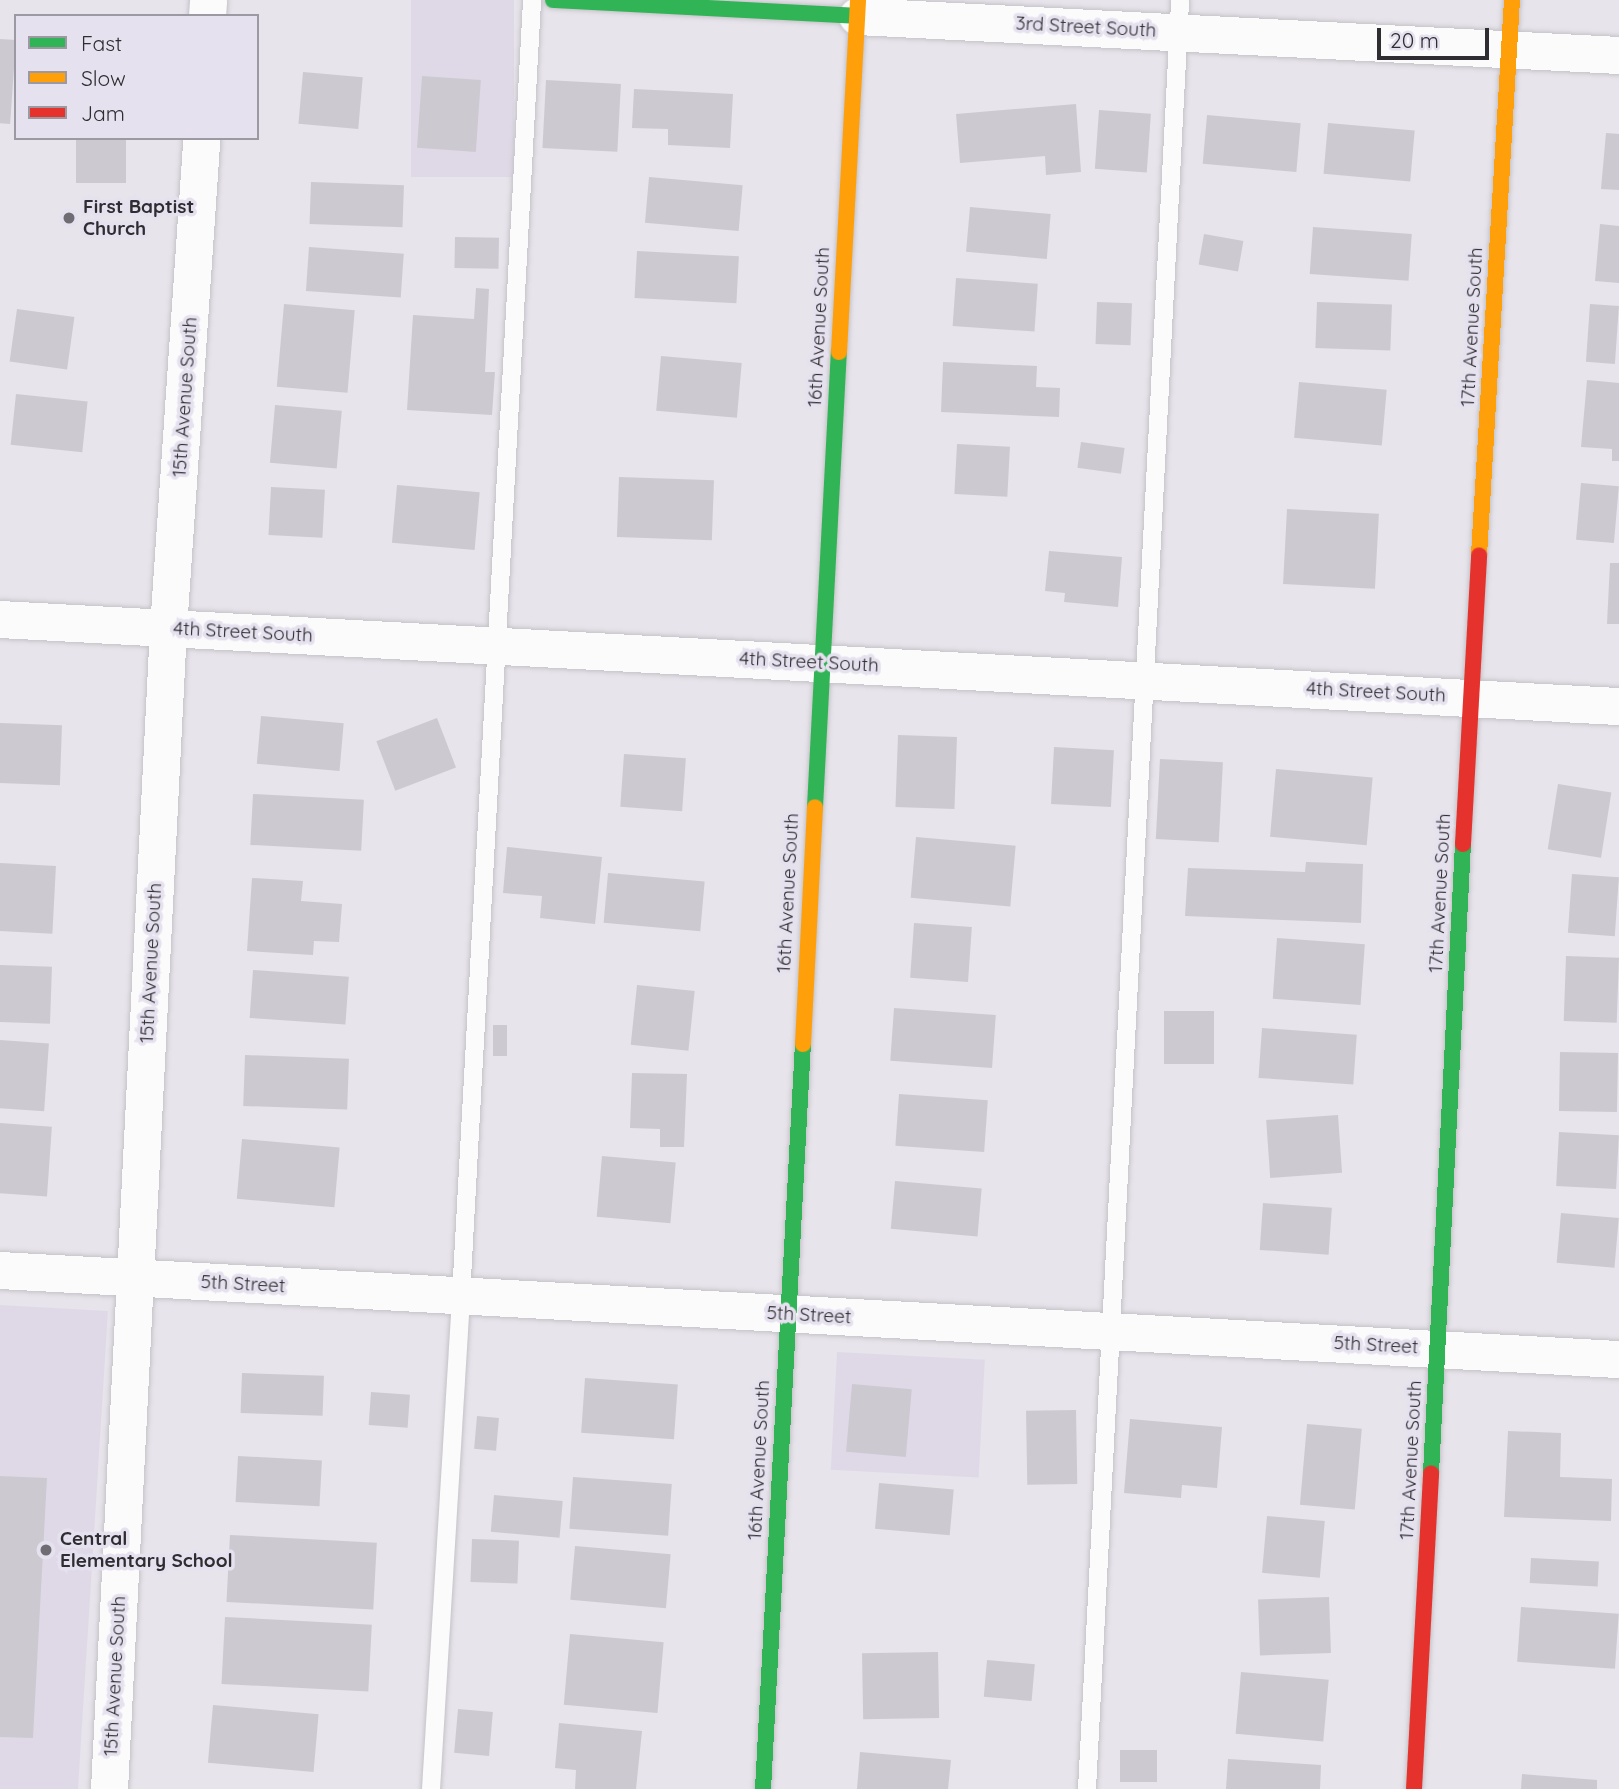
<!DOCTYPE html>
<style>
body{margin:0}
#map{position:relative;width:1619px;height:1789px;overflow:hidden;background:#e7e4eb;font-family:Quicksand,sans-serif}
div>[style]{position:absolute}
[style*='--x']{left:calc(var(--x)*1px);top:calc(var(--y)*1px);width:calc(var(--w)*1px);rotate:calc(var(--a)*1deg)}
.built>*{inset:0;background:#dfd9e7;transform-origin:0 0}
.building>*{inset:0;background:#cccad0;transform-origin:0 0}
.roads{filter:drop-shadow(0 0 2px #c4c2c7) drop-shadow(0 0 2px #c4c2c7)}
.lane>*{height:18px;margin:-9px;padding:0 9px;transform-origin:9px;border-radius:9px;background:#fbfbfc}
.street>*{height:37px;margin:-18.5px;padding:0 18.5px;transform-origin:18.5px;border-radius:18.5px;background:#fbfbfc}
.fast>*{height:16px;margin:-8px;padding:0 8px;transform-origin:8px;border-radius:8px;background:#30b455}
.slow>*{height:16px;margin:-8px;padding:0 8px;transform-origin:8px;border-radius:8px;background:#ff9f0a}
.jam>*{height:16px;margin:-8px;padding:0 8px;transform-origin:8px;border-radius:8px;background:#e5322d}
.dots>*{width:19px;height:19px;translate:-50% -50%;box-sizing:border-box;border:4px solid #e6e1ee;border-radius:50%}
span{translate:-50% -50%;white-space:nowrap;text-align:center;line-height:1.15;-webkit-text-stroke:7px #e6e1ee;paint-order:stroke}
.street-label{font-size:19px;color:#2f2d32}
.poi-label{font-size:19px;color:#2f2d32;font-weight:700}
.left{translate:0 -50%;text-align:left}
.legend{position:absolute;left:14px;top:14px;width:245px;height:126px;box-sizing:border-box;background:#e6e1ee;border:2px solid #9d99a3;margin:0;padding:9px 12px;list-style:none;font-size:21px;color:#2f2d32}
.legend li{display:flex;align-items:center;gap:14px;height:35px}
.legend b{width:35px;border:2px solid #9d99a3}
.scale{position:absolute;left:1377px;top:28px;width:112px;height:32px;box-sizing:border-box;border:4px solid #2f2d32;border-top:0;padding-left:9px;font-size:21px;line-height:24px;white-space:nowrap;color:#2f2d32;-webkit-text-stroke:5px #e6e1ee;paint-order:stroke}
</style>
<div id="map">
<div class="built">
<div style="left:411px;top:0;width:103px;height:177px"></div>
<div style="clip-path:polygon(0 1305px,108px 1311px,78px 1789px,0 1789px)"></div>
<div style="left:837px;top:1352px;width:148px;height:118px;rotate:3deg"></div>
</div>
<div class="building">
<div style="left:0;top:39px;width:16px;height:84px;rotate:4deg"></div>
<div style="left:303px;top:72px;width:60px;height:52px;rotate:5deg"></div>
<div style="left:422px;top:76px;width:59px;height:72px;rotate:4deg"></div>
<div style="left:546px;top:80px;width:75px;height:68px;rotate:3deg"></div>
<div style="clip-path:polygon(634px 89px,733px 94px,730px 148px,668px 145px,668px 129px,632px 128px)"></div>
<div style="clip-path:polygon(1076px 104px,1081px 172px,1046px 175px,1045px 156px,960px 163px,956px 114px)"></div>
<div style="left:1099px;top:110px;width:52px;height:59px;rotate:4deg"></div>
<div style="left:1207px;top:115px;width:94px;height:49px;rotate:5deg"></div>
<div style="left:1328px;top:123px;width:87px;height:51px;rotate:5deg"></div>
<div style="clip-path:polygon(1606px 133px,1619px 134px,1619px 190px,1601px 189px)"></div>
<div style="left:76px;top:138px;width:50px;height:45px"></div>
<div style="left:649px;top:177px;width:94px;height:46px;rotate:5deg"></div>
<div style="left:311px;top:182px;width:93px;height:42px;rotate:2deg"></div>
<div style="left:970px;top:207px;width:81px;height:45px;rotate:5deg"></div>
<div style="clip-path:polygon(1600px 224px,1619px 226px,1619px 283px,1595px 281px)"></div>
<div style="left:1313px;top:227px;width:99px;height:47px;rotate:4deg"></div>
<div style="left:1204px;top:234px;width:40px;height:31px;rotate:10deg"></div>
<div style="left:455px;top:237px;width:44px;height:31px;rotate:1deg"></div>
<div style="left:309px;top:247px;width:95px;height:44px;rotate:4deg"></div>
<div style="left:637px;top:251px;width:102px;height:47px;rotate:3deg"></div>
<div style="left:956px;top:278px;width:82px;height:48px;rotate:4deg"></div>
<div style="clip-path:polygon(476px 288px,489px 289px,485px 372px,495px 372px,492px 415px,407px 410px,413px 315px,474px 319px)"></div>
<div style="left:1097px;top:302px;width:35px;height:42px;rotate:2deg"></div>
<div style="left:1317px;top:302px;width:75px;height:46px;rotate:2deg"></div>
<div style="left:284px;top:304px;width:71px;height:83px;rotate:5deg"></div>
<div style="left:1590px;top:304px;width:29px;height:58px;rotate:4deg"></div>
<div style="left:17px;top:309px;width:58px;height:53px;rotate:8deg"></div>
<div style="left:661px;top:356px;width:81px;height:55px;rotate:5deg"></div>
<div style="clip-path:polygon(943px 362px,1037px 366px,1036px 387px,1060px 388px,1059px 417px,941px 412px)"></div>
<div style="clip-path:polygon(1587px 380px,1619px 383px,1619px 461px,1612px 461px,1612px 449px,1581px 447px)"></div>
<div style="left:1299px;top:382px;width:88px;height:56px;rotate:5deg"></div>
<div style="left:16px;top:394px;width:72px;height:51px;rotate:6deg"></div>
<div style="left:275px;top:405px;width:67px;height:58px;rotate:5deg"></div>
<div style="left:1081px;top:442px;width:44px;height:26px;rotate:8deg"></div>
<div style="left:957px;top:444px;width:53px;height:50px;rotate:3deg"></div>
<div style="left:619px;top:477px;width:95px;height:60px;rotate:2deg"></div>
<div style="left:1581px;top:483px;width:38px;height:57px;rotate:5deg"></div>
<div style="left:397px;top:485px;width:83px;height:58px;rotate:5deg"></div>
<div style="left:271px;top:487px;width:54px;height:48px;rotate:3deg"></div>
<div style="left:1287px;top:509px;width:92px;height:75px;rotate:3deg"></div>
<div style="clip-path:polygon(1049px 551px,1122px 557px,1118px 607px,1064px 602px,1065px 593px,1045px 591px)"></div>
<div style="clip-path:polygon(1610px 563px,1619px 563px,1619px 624px,1607px 624px)"></div>
<div style="left:261px;top:716px;width:83px;height:48px;rotate:5deg"></div>
<div style="left:437px;top:718px;width:53px;height:65px;rotate:69deg"></div>
<div style="left:0;top:723px;width:62px;height:60px;rotate:2deg"></div>
<div style="left:898px;top:735px;width:59px;height:72px;rotate:2deg"></div>
<div style="left:1054px;top:747px;width:60px;height:57px;rotate:3deg"></div>
<div style="left:624px;top:754px;width:62px;height:53px;rotate:4deg"></div>
<div style="left:1160px;top:759px;width:63px;height:80px;rotate:3deg"></div>
<div style="left:1276px;top:769px;width:97px;height:68px;rotate:5deg"></div>
<div style="left:1558px;top:784px;width:54px;height:66px;rotate:9deg"></div>
<div style="left:253px;top:794px;width:111px;height:51px;rotate:3deg"></div>
<div style="left:916px;top:837px;width:100px;height:61px;rotate:5deg"></div>
<div style="clip-path:polygon(507px 847px,602px 857px,595px 924px,540px 918px,542px 896px,503px 893px)"></div>
<div style="clip-path:polygon(1306px 862px,1363px 864px,1361px 923px,1185px 916px,1188px 868px,1305px 872px)"></div>
<div style="left:0;top:863px;width:56px;height:68px;rotate:3deg"></div>
<div style="left:608px;top:873px;width:97px;height:50px;rotate:5deg"></div>
<div style="left:1572px;top:874px;width:47px;height:59px;rotate:4deg"></div>
<div style="clip-path:polygon(252px 878px,303px 881px,301px 901px,342px 904px,339px 942px,314px 941px,313px 955px,247px 951px)"></div>
<div style="left:914px;top:923px;width:58px;height:55px;rotate:4deg"></div>
<div style="left:1277px;top:938px;width:88px;height:61px;rotate:4deg"></div>
<div style="left:1566px;top:956px;width:53px;height:65px;rotate:2deg"></div>
<div style="left:0;top:965px;width:52px;height:57px;rotate:2deg"></div>
<div style="left:253px;top:970px;width:96px;height:48px;rotate:4deg"></div>
<div style="left:637px;top:985px;width:58px;height:60px;rotate:6deg"></div>
<div style="left:894px;top:1008px;width:102px;height:53px;rotate:4deg"></div>
<div style="left:1164px;top:1011px;width:50px;height:53px"></div>
<div style="left:493px;top:1025px;width:14px;height:31px"></div>
<div style="left:1262px;top:1028px;width:95px;height:50px;rotate:4deg"></div>
<div style="left:0;top:1040px;width:49px;height:68px;rotate:4deg"></div>
<div style="left:1560px;top:1052px;width:58px;height:59px;rotate:1deg"></div>
<div style="left:245px;top:1055px;width:104px;height:51px;rotate:2deg"></div>
<div style="clip-path:polygon(632px 1073px,687px 1074px,684px 1147px,660px 1147px,660px 1129px,630px 1128px)"></div>
<div style="left:899px;top:1094px;width:89px;height:52px;rotate:4deg"></div>
<div style="left:1338px;top:1115px;width:58px;height:72px;rotate:86deg"></div>
<div style="left:0;top:1123px;width:52px;height:70px;rotate:4deg"></div>
<div style="left:1559px;top:1132px;width:60px;height:54px;rotate:3deg"></div>
<div style="left:242px;top:1139px;width:98px;height:60px;rotate:5deg"></div>
<div style="left:602px;top:1156px;width:74px;height:61px;rotate:5deg"></div>
<div style="left:895px;top:1181px;width:87px;height:48px;rotate:5deg"></div>
<div style="left:1263px;top:1203px;width:69px;height:47px;rotate:4deg"></div>
<div style="left:1561px;top:1213px;width:58px;height:50px;rotate:5deg"></div>
<div style="left:242px;top:1373px;width:82px;height:40px;rotate:2deg"></div>
<div style="left:585px;top:1378px;width:93px;height:55px;rotate:4deg"></div>
<div style="left:852px;top:1384px;width:60px;height:68px;rotate:5deg"></div>
<div style="left:371px;top:1392px;width:39px;height:33px;rotate:4deg"></div>
<div style="left:1076px;top:1410px;width:74px;height:50px;rotate:89deg"></div>
<div style="left:477px;top:1416px;width:22px;height:33px;rotate:5deg"></div>
<div style="clip-path:polygon(1130px 1419px,1222px 1427px,1217px 1488px,1182px 1485px,1181px 1498px,1124px 1493px)"></div>
<div style="left:1307px;top:1424px;width:55px;height:81px;rotate:5deg"></div>
<div style="clip-path:polygon(1508px 1431px,1561px 1433px,1560px 1477px,1612px 1479px,1611px 1521px,1504px 1517px)"></div>
<div style="left:238px;top:1456px;width:84px;height:46px;rotate:3deg"></div>
<div style="clip-path:polygon(0 1476px,47px 1478px,33px 1738px,0 1737px)"></div>
<div style="left:573px;top:1477px;width:99px;height:52px;rotate:4deg"></div>
<div style="left:879px;top:1483px;width:75px;height:46px;rotate:5deg"></div>
<div style="left:494px;top:1495px;width:69px;height:37px;rotate:5deg"></div>
<div style="left:1267px;top:1516px;width:58px;height:57px;rotate:5deg"></div>
<div style="left:230px;top:1535px;width:147px;height:67px;rotate:3deg"></div>
<div style="left:472px;top:1539px;width:47px;height:43px;rotate:2deg"></div>
<div style="left:575px;top:1546px;width:96px;height:54px;rotate:5deg"></div>
<div style="left:1531px;top:1558px;width:68px;height:25px;rotate:3deg"></div>
<div style="left:1329px;top:1597px;width:56px;height:71px;rotate:88deg"></div>
<div style="left:1521px;top:1607px;width:98px;height:55px;rotate:4deg"></div>
<div style="left:225px;top:1617px;width:147px;height:67px;rotate:3deg"></div>
<div style="left:570px;top:1634px;width:94px;height:71px;rotate:5deg"></div>
<div style="left:938px;top:1652px;width:66px;height:76px;rotate:89deg"></div>
<div style="left:987px;top:1660px;width:48px;height:37px;rotate:5deg"></div>
<div style="left:1241px;top:1672px;width:88px;height:62px;rotate:5deg"></div>
<div style="left:213px;top:1705px;width:106px;height:58px;rotate:5deg"></div>
<div style="left:458px;top:1709px;width:35px;height:44px;rotate:5deg"></div>
<div style="clip-path:polygon(559px 1723px,642px 1731px,636px 1789px,575px 1789px,576px 1770px,555px 1768px)"></div>
<div style="left:1157px;top:1750px;width:32px;height:37px;rotate:90deg"></div>
<div style="clip-path:polygon(860px 1752px,951px 1760px,948px 1789px,857px 1789px)"></div>
<div style="clip-path:polygon(1228px 1759px,1321px 1765px,1320px 1789px,1226px 1789px)"></div>
<div style="clip-path:polygon(1522px 1774px,1597px 1780px,1597px 1789px,1521px 1789px)"></div>
</div>
<div class="roads">
<div class="lane">
<div style="--x:431;--y:1789;--w:494;--a:-86.5"></div>
<div style="--x:461;--y:1296;--w:1298;--a:-86.86"></div>
<div style="--x:1087;--y:1789;--w:1791;--a:-87.02"></div>
</div>
<div class="street">
<div style="--x:207;--y:16;--w:16;--a:-86"></div>
<div style="--x:857;--y:16;--w:763;--a:2.93"></div>
<div style="--x:0;--y:619;--w:1621;--a:3.08"></div>
<div style="--x:0;--y:1270;--w:1621;--a:3.15"></div>
<div style="--x:109;--y:1789;--w:1162;--a:-87.09"></div>
<div style="--x:168;--y:628;--w:491;--a:-86.1"></div>
</div>
<div class="fast">
<div style="--x:553;--y:0;--w:304;--a:3"></div>
<div style="--x:815;--y:807;--w:456;--a:-87"></div>
<div style="--x:1431;--y:1473;--w:630;--a:-87.09"></div>
<div style="--x:763;--y:1789;--w:746;--a:-86.93"></div>
</div>
<div class="slow">
<div style="--x:839;--y:352;--w:353;--a:-86.9"></div>
<div style="--x:1479;--y:555;--w:556;--a:-86.6"></div>
<div style="--x:803;--y:1044;--w:237;--a:-87.1"></div>
</div>
<div class="jam">
<div style="--x:1463;--y:844;--w:289;--a:-86.8"></div>
<div style="--x:1414;--y:1789;--w:316;--a:-86.9"></div>
</div>
</div>
<div class="dots">
<div style="left:69px;top:218px;background:#6f6d73"></div>
<div style="left:46px;top:1550px;background:#6f6d73"></div>
</div>
<div class="street-label">
<span style="left:1086px;top:27px;rotate:3deg">3rd Street South</span>
<span style="left:819px;top:327px;rotate:-87deg">16th Avenue South</span>
<span style="left:1472px;top:327px;rotate:-87deg">17th Avenue South</span>
<span style="left:185px;top:397px;rotate:-86deg">15th Avenue South</span>
<span style="left:243px;top:632px;rotate:3deg">4th Street South</span>
<span style="left:809px;top:662px;rotate:3deg">4th Street South</span>
<span style="left:1376px;top:692px;rotate:3deg">4th Street South</span>
<span style="left:788px;top:893px;rotate:-87deg">16th Avenue South</span>
<span style="left:1440px;top:893px;rotate:-87deg">17th Avenue South</span>
<span style="left:151px;top:963px;rotate:-87deg">15th Avenue South</span>
<span style="left:243px;top:1284px;rotate:3deg">5th Street</span>
<span style="left:809px;top:1315px;rotate:3deg">5th Street</span>
<span style="left:1376px;top:1345px;rotate:3deg">5th Street</span>
<span style="left:759px;top:1460px;rotate:-87deg">16th Avenue South</span>
<span style="left:1411px;top:1460px;rotate:-87deg">17th Avenue South</span>
<span style="left:115px;top:1676px;rotate:-87deg">15th Avenue South</span>
</div>
<div class="poi-label">
<span class="left" style="left:83px;top:218px">First Baptist<br>Church</span>
<span class="left" style="left:60px;top:1550px">Central<br>Elementary School</span>
</div>
<ul class="legend">
<li><b style="height:9px;background:#30b455"></b>Fast</li>
<li><b style="height:9px;background:#ff9f0a"></b>Slow</li>
<li><b style="height:9px;background:#e5322d"></b>Jam</li>
</ul>
<div class="scale">20 m</div>
</div>
